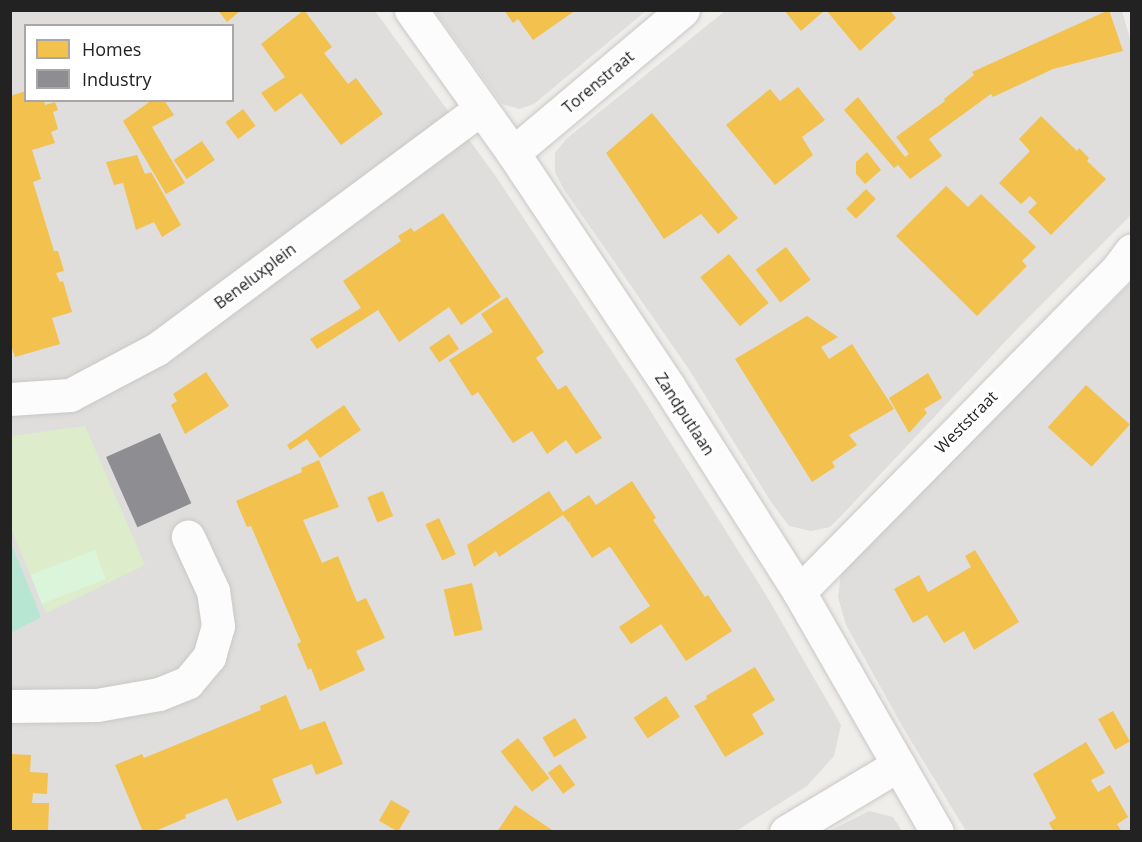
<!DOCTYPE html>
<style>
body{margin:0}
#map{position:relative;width:1142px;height:842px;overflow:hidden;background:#f0eeeb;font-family:"Open Sans",sans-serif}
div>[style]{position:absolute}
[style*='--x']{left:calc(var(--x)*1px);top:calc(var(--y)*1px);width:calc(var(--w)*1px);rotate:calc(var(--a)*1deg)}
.residential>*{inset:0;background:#dfdedc}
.grass>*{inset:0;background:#ddeccb}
.park>*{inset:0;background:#daf5da;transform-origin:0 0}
.pitch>*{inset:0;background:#b7e6d2}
.homes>*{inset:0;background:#f2c14e;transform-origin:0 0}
.industry>*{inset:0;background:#8d8d92;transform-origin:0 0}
.roads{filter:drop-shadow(0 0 2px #c9c8c7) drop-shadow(0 0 2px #c9c8c7)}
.minor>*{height:33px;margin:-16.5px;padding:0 16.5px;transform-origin:16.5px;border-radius:16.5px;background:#fdfcfc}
span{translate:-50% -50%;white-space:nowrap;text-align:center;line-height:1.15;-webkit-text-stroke:6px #fff;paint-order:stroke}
.street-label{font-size:16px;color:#222}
.frame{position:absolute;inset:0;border:12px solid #222;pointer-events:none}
.legend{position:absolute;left:24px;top:24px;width:210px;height:78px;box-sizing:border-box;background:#fff;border:2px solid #a7a7a7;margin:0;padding:8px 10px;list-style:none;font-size:18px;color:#222}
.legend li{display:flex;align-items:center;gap:12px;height:30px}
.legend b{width:30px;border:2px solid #a7a7a7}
</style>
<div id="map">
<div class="residential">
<div style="clip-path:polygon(evenodd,10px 11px,375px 11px,497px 178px,638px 391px,766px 595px,841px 725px,834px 756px,807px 786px,736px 831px,11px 831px,10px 11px,26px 26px,232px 26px,232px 100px,26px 100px,26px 26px)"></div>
<div style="clip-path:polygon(435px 11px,646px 11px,534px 104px,519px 109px,502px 104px)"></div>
<div style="clip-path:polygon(725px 11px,1122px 11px,1131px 42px,1132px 210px,1129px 217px,1020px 326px,843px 514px,830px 527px,811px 531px,789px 526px,771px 502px,688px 368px,563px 188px,555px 172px,555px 153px,566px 139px)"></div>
<div style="clip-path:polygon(1131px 283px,1131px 831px,966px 831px,905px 731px,846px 625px,838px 597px,841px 574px,861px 550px)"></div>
<div style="clip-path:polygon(869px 811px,893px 817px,902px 831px,829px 831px)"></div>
</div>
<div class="grass">
<div style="clip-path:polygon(85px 426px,145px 565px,46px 613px,11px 528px,10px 436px)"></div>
</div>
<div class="park">
<div style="left:95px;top:550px;width:31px;height:69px;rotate:69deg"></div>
</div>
<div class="pitch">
<div style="clip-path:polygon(11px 543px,41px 617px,11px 633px,10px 633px)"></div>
</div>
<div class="homes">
<div style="clip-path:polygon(218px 10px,241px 10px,227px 22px)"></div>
<div style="clip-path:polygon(304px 10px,332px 47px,324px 53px,335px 67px,348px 84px,356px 78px,383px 114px,341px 145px,301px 93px,275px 112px,261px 93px,285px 77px,261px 44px)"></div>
<div style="clip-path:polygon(504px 10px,576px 10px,533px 40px,518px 19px,513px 23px)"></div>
<div style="clip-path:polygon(784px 10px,825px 10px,801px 31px)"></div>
<div style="clip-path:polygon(826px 10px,890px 10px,896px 18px,860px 51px)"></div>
<div style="clip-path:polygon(1109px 10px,1123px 51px,1053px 69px,993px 97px,991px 94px,929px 139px,942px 156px,910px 179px,898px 165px,894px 168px,844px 110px,858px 97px,905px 157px,909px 154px,896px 137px,945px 101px,944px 99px,974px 75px,972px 72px)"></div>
<div style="clip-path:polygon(798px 87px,825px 120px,802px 137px,813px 155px,775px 185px,726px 125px,770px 89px,780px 101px)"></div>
<div style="clip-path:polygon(26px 91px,26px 100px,44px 100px,45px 105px,55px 102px,58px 110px,53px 112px,58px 129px,51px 132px,55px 143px,32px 150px,41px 179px,33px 182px,54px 251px,58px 251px,64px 271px,56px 273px,60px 282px,63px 281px,72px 312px,52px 318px,60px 344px,15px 357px,10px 342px,10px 96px)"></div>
<div style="clip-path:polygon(152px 100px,164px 100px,174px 115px,152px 127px,185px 183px,166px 194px,123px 121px)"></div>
<div style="left:243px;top:109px;width:21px;height:22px;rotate:53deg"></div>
<div style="clip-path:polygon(652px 113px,738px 218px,718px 234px,701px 214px,664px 239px,606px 153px)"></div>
<div style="clip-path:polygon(1041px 116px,1077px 151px,1079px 148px,1089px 158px,1087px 161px,1106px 179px,1051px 235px,1028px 212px,1037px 203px,1030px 196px,1021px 204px,999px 183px,1030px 151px,1019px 139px)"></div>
<div style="left:202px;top:141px;width:23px;height:34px;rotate:56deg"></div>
<div style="clip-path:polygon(867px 152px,881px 170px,865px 184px,856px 174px,856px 162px)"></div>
<div style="clip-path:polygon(137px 155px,145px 174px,151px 172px,181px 225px,162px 237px,154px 222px,136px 230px,123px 183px,114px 185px,106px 162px)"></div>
<div style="clip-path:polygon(946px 186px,968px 207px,981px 194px,1036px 247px,1022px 261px,1027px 266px,977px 316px,896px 236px)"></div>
<div style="left:866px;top:189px;width:14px;height:28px;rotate:45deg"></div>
<div style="clip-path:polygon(443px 213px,501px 297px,461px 325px,449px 307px,399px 342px,378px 310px,317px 349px,310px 339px,361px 308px,343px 281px,401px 241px,398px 236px,411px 228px,414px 232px)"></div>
<div style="left:786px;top:247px;width:41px;height:38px;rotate:53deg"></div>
<div style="left:729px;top:254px;width:63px;height:37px;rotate:51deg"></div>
<div style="clip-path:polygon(507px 297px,544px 352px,536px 358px,558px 390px,566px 385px,602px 438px,576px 454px,566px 440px,547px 454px,532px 431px,513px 443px,478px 392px,472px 396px,449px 360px,493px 332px,481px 314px)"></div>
<div style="clip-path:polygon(807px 316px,838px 337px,821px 347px,829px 359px,852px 344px,894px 409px,849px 435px,857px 445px,832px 462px,835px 467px,812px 482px,735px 359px)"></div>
<div style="left:449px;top:334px;width:18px;height:24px;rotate:56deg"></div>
<div style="clip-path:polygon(206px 372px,229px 406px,185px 434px,171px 405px,177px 401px,173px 394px)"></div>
<div style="clip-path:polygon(928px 373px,942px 398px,924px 409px,927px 413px,909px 433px,889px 398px)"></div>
<div style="left:1086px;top:385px;width:59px;height:57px;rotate:42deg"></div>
<div style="clip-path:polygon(344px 405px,361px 430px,320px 458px,307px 439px,290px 450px,287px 445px)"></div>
<div style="clip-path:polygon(319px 460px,339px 507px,303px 520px,322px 563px,338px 556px,357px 602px,366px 598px,385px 638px,356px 651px,365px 670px,320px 691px,311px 668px,308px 670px,297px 644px,301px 642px,251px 526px,247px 527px,236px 501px,302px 472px,301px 468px)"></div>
<div style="clip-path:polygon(632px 481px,656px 518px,653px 520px,705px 597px,708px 595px,732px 631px,686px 661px,661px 624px,631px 644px,619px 627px,650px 606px,611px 548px,609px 547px,592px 558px,570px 524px,571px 521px,569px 523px,563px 515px,499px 557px,496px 551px,474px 567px,467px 545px,549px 491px,563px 512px,589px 495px,596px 505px)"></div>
<div style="left:383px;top:491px;width:27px;height:17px;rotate:68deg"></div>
<div style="left:439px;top:518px;width:40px;height:15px;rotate:65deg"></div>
<div style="clip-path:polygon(975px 550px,1019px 622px,974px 650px,964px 631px,944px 643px,927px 615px,913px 623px,894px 589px,919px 575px,928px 592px,971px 567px,965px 556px)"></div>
<div style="left:472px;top:583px;width:48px;height:29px;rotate:77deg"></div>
<div style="clip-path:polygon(755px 667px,775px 700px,752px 714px,764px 734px,725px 757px,694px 706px,707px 699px,706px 696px)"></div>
<div style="clip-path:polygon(286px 695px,300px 730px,325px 721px,343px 764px,316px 775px,312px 764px,272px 779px,282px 803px,237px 821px,227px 798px,185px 815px,186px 818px,153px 832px,143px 832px,115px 765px,142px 754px,144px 758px,261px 710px,260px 706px)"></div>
<div style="left:666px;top:696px;width:25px;height:39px;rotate:56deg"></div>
<div style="left:1113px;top:711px;width:35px;height:17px;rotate:61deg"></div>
<div style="left:575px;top:718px;width:23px;height:38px;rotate:59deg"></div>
<div style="left:518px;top:738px;width:51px;height:22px;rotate:52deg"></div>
<div style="clip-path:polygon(1086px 742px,1105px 773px,1091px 780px,1098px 792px,1110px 785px,1128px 817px,1117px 824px,1122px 832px,1054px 832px,1049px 823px,1056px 818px,1033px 774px)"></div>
<div style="clip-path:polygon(10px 754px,31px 755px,30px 772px,48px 773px,47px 794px,33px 793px,32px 803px,49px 803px,48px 832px,10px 832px)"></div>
<div style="left:560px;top:764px;width:26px;height:15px;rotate:54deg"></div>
<div style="left:391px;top:800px;width:22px;height:24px;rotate:30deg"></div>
<div style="clip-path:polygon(515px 805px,555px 832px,497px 832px)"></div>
</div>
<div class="industry">
<div style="left:160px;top:433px;width:77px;height:59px;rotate:66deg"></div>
</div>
<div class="roads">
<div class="minor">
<div style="--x:411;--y:10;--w:176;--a:54.5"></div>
<div style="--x:513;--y:153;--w:281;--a:56.3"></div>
<div style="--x:669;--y:387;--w:243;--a:57.6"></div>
<div style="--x:799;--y:592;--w:277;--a:60.1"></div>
<div style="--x:513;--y:153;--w:222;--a:-40.1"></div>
<div style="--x:10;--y:399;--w:60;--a:-3.8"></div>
<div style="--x:70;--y:395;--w:98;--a:-27.9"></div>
<div style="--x:157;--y:349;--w:402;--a:-36.6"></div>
<div style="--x:799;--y:592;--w:456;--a:-45.4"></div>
<div style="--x:1119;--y:267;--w:21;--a:-53"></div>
<div style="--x:10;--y:706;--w:87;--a:-0.7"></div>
<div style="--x:97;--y:705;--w:63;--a:-10.1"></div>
<div style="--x:159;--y:694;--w:31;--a:-22"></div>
<div style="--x:188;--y:682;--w:33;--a:-50"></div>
<div style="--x:209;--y:657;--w:32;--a:-74"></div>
<div style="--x:218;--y:626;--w:35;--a:-98"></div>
<div style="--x:213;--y:591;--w:60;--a:-114.8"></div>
<div style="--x:786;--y:832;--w:131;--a:-30.9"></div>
</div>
</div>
<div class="street-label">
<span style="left:598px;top:82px;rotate:-40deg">Torenstraat</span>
<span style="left:255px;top:276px;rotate:-37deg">Beneluxplein</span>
<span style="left:685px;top:414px;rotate:57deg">Zandputlaan</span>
<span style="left:966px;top:422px;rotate:-45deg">Weststraat</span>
</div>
<div class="frame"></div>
<ul class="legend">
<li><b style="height:16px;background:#f2c14e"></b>Homes</li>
<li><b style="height:16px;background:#8d8d92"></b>Industry</li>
</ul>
</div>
